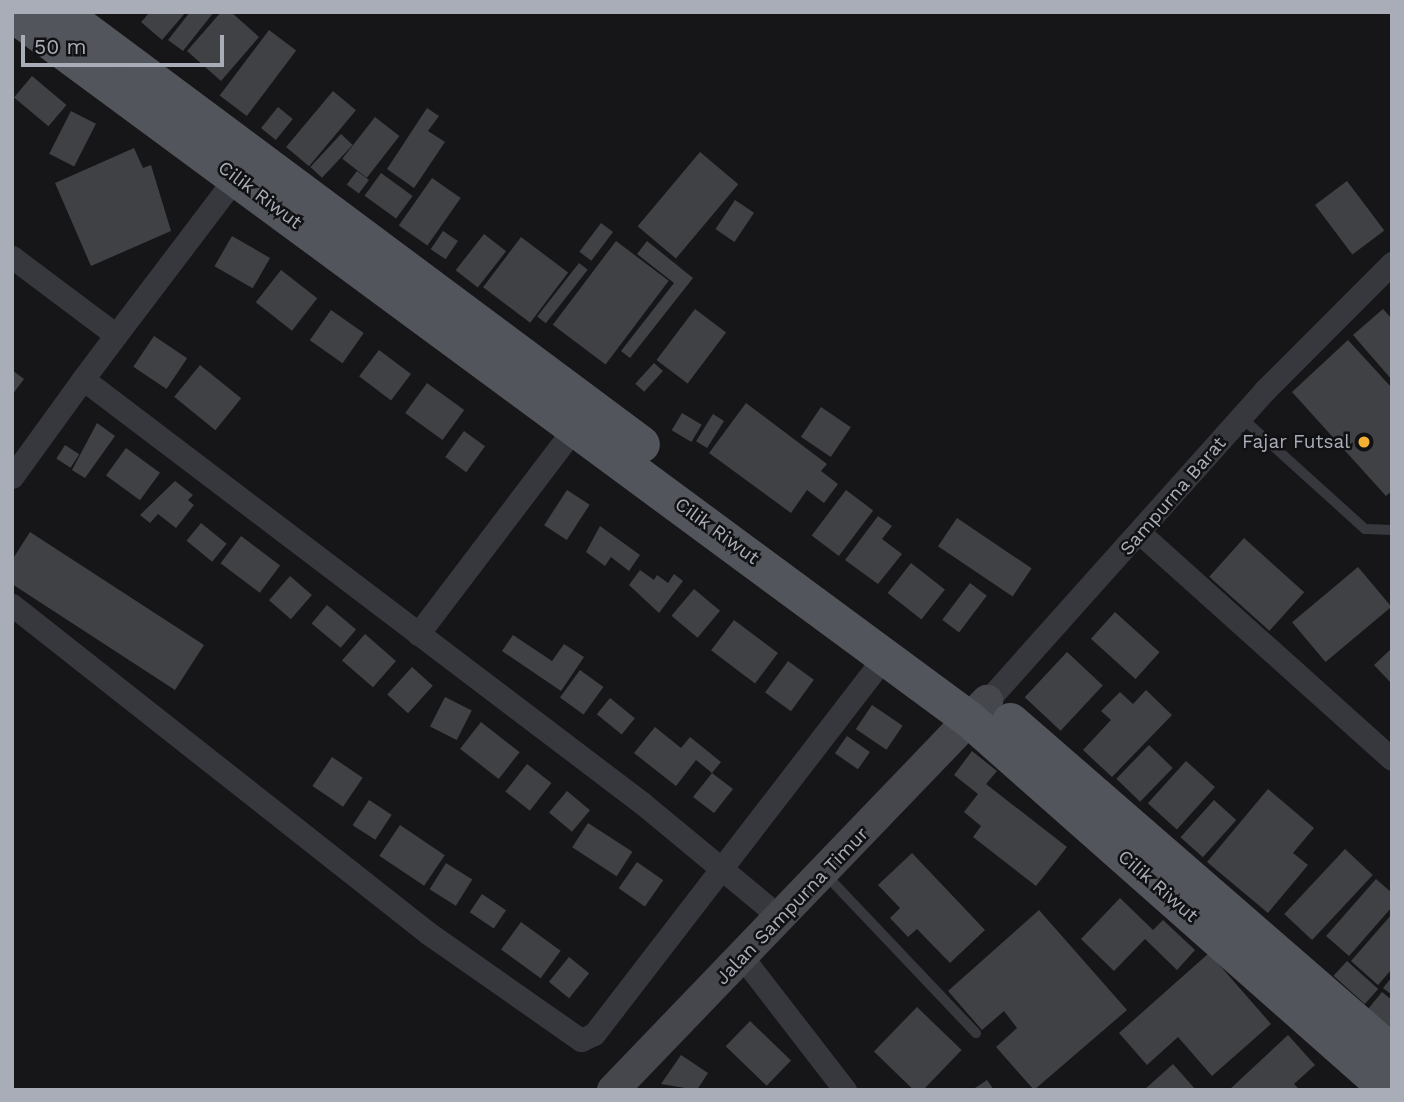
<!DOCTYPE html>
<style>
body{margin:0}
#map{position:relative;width:1404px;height:1102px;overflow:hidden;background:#161618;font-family:"Work Sans",sans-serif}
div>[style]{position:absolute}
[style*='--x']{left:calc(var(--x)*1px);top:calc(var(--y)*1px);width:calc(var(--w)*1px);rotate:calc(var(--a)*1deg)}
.building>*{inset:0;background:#404145;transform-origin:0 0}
.lane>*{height:10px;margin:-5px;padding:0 5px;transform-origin:5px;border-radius:5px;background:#37383d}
.street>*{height:23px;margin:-11.5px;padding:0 11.5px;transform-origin:11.5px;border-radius:11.5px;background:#37383d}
.secondary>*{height:32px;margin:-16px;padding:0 16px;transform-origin:16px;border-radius:16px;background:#45474d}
.primary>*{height:37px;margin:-18.5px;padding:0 18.5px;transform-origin:18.5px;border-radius:18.5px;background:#53555c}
.dots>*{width:19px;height:19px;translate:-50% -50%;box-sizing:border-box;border:4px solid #111113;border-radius:50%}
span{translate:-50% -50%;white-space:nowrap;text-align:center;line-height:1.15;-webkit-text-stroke:5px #111113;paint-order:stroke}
.street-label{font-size:19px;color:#a8adb8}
.poi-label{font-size:19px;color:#a8adb8}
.right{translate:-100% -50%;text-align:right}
.frame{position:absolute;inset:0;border:14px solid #a8adb8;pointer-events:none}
.scale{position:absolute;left:21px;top:35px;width:203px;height:32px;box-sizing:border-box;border:4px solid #a8adb8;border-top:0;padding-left:9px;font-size:21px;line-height:24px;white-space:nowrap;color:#a8adb8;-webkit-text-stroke:5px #111113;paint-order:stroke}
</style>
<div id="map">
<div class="building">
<div style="clip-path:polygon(150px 12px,186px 12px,162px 40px,141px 22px)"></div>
<div style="clip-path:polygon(190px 12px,214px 12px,183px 51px,168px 40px)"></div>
<div style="clip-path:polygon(221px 12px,231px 12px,259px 37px,221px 81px,187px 51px)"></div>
<div style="left:269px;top:30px;width:34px;height:82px;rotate:37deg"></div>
<div style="left:32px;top:76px;width:45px;height:28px;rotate:40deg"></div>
<div style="left:333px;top:91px;width:30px;height:73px;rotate:40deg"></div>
<div style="left:278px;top:107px;width:19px;height:27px;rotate:39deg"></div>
<div style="clip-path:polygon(427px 108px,439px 116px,428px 131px,445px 142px,414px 188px,387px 169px)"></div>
<div style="left:71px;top:111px;width:28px;height:48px;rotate:27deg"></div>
<div style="left:375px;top:117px;width:31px;height:53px;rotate:38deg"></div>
<div style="left:341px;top:134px;width:16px;height:45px;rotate:43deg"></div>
<div style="clip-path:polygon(134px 148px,143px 168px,151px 165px,171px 231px,91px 266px,55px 183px)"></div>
<div style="left:700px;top:152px;width:50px;height:97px;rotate:40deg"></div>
<div style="left:357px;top:171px;width:15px;height:17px;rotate:37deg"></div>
<div style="left:381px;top:173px;width:39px;height:28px;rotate:36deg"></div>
<div style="left:432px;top:178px;width:35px;height:58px;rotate:35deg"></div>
<div style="left:1347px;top:181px;width:62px;height:40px;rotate:53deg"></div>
<div style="left:735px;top:200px;width:23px;height:35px;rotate:34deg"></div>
<div style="left:601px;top:223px;width:15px;height:36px;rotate:37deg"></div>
<div style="left:443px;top:231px;width:18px;height:22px;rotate:34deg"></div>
<div style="left:484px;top:234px;width:28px;height:46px;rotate:38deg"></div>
<div style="left:232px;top:236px;width:44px;height:35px;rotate:30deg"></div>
<div style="left:521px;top:237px;width:59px;height:63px;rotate:37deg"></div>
<div style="left:616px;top:241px;width:66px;height:105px;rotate:37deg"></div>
<div style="clip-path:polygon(647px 241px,693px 278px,630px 358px,621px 351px,674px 283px,637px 254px)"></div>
<div style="left:579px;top:263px;width:11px;height:68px;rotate:38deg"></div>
<div style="left:281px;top:270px;width:46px;height:41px;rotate:38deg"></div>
<div style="left:695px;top:309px;width:39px;height:64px;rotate:37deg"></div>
<div style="clip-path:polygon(1383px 309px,1392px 319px,1392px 380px,1353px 335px)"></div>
<div style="left:331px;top:310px;width:40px;height:37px;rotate:35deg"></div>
<div style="left:154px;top:336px;width:40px;height:37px;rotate:34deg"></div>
<div style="clip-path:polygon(1348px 340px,1392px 388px,1392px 491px,1386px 496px,1292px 392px)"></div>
<div style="left:379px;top:350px;width:40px;height:33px;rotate:37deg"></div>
<div style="left:654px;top:363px;width:12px;height:28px;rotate:42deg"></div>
<div style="left:200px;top:365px;width:53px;height:41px;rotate:39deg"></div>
<div style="clip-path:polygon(12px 370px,24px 379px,12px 395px)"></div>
<div style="left:427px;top:383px;width:46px;height:37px;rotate:36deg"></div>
<div style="clip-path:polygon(746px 403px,827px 464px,821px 471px,838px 484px,824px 503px,807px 490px,791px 513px,709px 453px)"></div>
<div style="left:821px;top:407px;width:36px;height:36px;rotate:34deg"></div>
<div style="left:682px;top:413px;width:23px;height:20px;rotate:31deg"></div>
<div style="left:713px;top:414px;width:13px;height:32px;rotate:32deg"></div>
<div style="clip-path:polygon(97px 423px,115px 436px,85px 478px,72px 470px)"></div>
<div style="left:464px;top:431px;width:26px;height:32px;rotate:36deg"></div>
<div style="left:65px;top:445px;width:17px;height:16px;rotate:33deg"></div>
<div style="left:126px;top:448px;width:42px;height:34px;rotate:36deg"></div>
<div style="clip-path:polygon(175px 481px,193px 495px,188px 500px,194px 505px,176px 528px,158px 514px,150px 523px,140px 515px)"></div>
<div style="left:567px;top:490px;width:27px;height:42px;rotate:33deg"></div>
<div style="left:846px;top:490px;width:34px;height:57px;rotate:37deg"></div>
<div style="clip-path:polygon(878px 516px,892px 526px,882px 539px,902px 554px,878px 584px,845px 560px)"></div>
<div style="left:957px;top:518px;width:90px;height:34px;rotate:34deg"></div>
<div style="left:201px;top:523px;width:33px;height:23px;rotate:39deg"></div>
<div style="clip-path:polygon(600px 526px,640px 555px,629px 571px,611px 557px,605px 566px,586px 552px)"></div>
<div style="clip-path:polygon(30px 532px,204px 645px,175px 690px,12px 584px,12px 560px)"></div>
<div style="left:241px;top:536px;width:49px;height:34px;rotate:37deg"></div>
<div style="left:1244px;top:538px;width:81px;height:52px;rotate:42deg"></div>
<div style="left:911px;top:563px;width:43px;height:38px;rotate:38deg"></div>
<div style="left:1358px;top:567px;width:52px;height:86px;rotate:50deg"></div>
<div style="clip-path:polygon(640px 570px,654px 580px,657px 575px,668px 583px,674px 574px,683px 581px,659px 613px,629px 585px)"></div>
<div style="left:290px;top:576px;width:29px;height:32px;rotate:41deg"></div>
<div style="left:970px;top:583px;width:21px;height:46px;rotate:37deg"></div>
<div style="left:694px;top:589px;width:34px;height:35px;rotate:40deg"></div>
<div style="left:327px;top:605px;width:38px;height:24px;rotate:40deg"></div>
<div style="left:1115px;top:612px;width:60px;height:36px;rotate:42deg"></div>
<div style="left:734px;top:620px;width:55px;height:38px;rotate:37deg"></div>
<div style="left:365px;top:634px;width:41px;height:35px;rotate:41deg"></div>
<div style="clip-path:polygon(513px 635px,552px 661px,564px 644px,584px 657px,561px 691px,502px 651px)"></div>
<div style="clip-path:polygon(1392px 648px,1392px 684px,1374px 665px)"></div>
<div style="left:1067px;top:652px;width:49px;height:62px;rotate:43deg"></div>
<div style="left:788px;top:661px;width:32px;height:39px;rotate:36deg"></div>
<div style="left:412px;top:667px;width:28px;height:37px;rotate:42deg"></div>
<div style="left:580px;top:670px;width:29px;height:34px;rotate:36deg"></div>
<div style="clip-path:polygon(1146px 690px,1172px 715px,1112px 777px,1083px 750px,1111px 720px,1101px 711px,1120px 692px,1133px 704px)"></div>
<div style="left:445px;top:697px;width:30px;height:33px;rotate:27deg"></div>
<div style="left:610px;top:698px;width:32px;height:21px;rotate:39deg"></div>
<div style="left:872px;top:705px;width:37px;height:29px;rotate:34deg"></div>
<div style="left:481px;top:722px;width:49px;height:34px;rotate:38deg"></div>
<div style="clip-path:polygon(655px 727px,681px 748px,690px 737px,721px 762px,712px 773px,733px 789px,714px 813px,693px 797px,712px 773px,696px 760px,676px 786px,634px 753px)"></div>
<div style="left:847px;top:736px;width:28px;height:21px;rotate:35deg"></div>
<div style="left:1149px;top:745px;width:33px;height:47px;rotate:44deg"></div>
<div style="clip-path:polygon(972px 751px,997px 771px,986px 784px,1067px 847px,1036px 886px,973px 837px,981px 826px,964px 812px,978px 794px,954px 775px)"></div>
<div style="left:332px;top:757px;width:37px;height:35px;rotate:34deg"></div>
<div style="left:1186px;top:761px;width:39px;height:57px;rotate:42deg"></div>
<div style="left:527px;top:764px;width:31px;height:35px;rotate:38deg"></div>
<div style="clip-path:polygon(1268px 789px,1314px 828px,1293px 853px,1308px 865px,1268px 913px,1207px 862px)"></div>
<div style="left:567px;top:791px;width:30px;height:28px;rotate:40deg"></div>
<div style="left:369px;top:800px;width:27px;height:30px;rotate:33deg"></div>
<div style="left:1214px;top:800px;width:30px;height:50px;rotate:42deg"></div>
<div style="left:588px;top:823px;width:53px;height:29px;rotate:33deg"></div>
<div style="left:400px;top:825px;width:54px;height:37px;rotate:34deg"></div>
<div style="left:1345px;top:849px;width:38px;height:89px;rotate:43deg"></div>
<div style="clip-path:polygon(912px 853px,985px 930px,950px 963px,917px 929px,908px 937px,890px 918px,900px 908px,878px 885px)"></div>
<div style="left:637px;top:862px;width:32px;height:32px;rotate:35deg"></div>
<div style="left:446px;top:863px;width:31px;height:31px;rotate:32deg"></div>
<div style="clip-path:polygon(1376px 879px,1392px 893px,1392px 907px,1349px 956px,1326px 936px)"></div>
<div style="left:482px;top:894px;width:29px;height:22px;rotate:34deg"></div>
<div style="clip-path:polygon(1120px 898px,1153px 930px,1163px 920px,1195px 950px,1177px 970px,1145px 939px,1114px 971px,1081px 939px)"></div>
<div style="clip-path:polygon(1039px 910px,1127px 1010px,1034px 1090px,996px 1047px,1017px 1028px,1004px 1011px,982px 1030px,948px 991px)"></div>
<div style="clip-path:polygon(1392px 914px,1392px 969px,1378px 985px,1351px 961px)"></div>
<div style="left:521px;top:922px;width:49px;height:34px;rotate:36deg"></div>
<div style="clip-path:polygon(1209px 953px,1271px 1024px,1212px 1076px,1178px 1037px,1147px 1065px,1119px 1033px)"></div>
<div style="left:569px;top:957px;width:26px;height:32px;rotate:39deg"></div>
<div style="left:1347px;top:961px;width:42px;height:20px;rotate:42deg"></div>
<div style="clip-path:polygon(1392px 977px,1392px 995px,1383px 988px)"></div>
<div style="clip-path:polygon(1382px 992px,1392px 1000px,1392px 1029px,1368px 1009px)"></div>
<div style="left:917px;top:1007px;width:62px;height:62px;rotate:44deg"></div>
<div style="left:750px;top:1021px;width:57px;height:35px;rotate:44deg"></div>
<div style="clip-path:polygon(1288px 1035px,1315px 1065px,1294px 1084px,1300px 1090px,1229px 1090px)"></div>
<div style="clip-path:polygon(681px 1055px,708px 1073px,697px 1090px,661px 1084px)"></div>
<div style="clip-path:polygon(1173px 1064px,1196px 1090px,1144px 1090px)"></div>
<div style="clip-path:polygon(987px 1080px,994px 1090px,972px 1090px)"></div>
</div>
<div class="lane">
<div style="--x:1241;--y:417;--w:167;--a:42.1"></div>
<div style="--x:1365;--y:529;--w:27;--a:2"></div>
<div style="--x:826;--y:875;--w:218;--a:46.5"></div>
</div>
<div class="street">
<div style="--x:12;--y:257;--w:130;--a:36.9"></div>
<div style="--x:116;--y:335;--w:55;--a:126.9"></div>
<div style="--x:83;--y:379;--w:702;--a:37.18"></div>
<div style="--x:642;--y:803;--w:182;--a:39.6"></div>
<div style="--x:116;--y:335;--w:208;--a:-52.8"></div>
<div style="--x:12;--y:477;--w:121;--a:-54.1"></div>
<div style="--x:1141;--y:534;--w:337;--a:41.9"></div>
<div style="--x:12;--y:605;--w:530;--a:38.25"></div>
<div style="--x:428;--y:933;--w:187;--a:35"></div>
<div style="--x:581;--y:1040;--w:14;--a:-25"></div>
<div style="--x:594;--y:1034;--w:478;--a:-52.4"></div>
<div style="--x:418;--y:634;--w:260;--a:-52.8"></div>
<div style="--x:987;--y:701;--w:417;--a:-48.2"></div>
<div style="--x:1265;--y:390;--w:180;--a:-45"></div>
<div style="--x:743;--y:958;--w:167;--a:52.3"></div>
</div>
<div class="secondary">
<div style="--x:613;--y:1090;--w:540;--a:-46.13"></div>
</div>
<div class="primary">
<div style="--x:61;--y:12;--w:723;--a:36.68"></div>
<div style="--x:12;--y:13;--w:1189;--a:36.42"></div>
<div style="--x:969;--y:719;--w:560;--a:41.46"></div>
<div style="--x:1010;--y:721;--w:506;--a:40.99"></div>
</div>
<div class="dots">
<div style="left:1364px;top:442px;background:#f2b134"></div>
</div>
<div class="street-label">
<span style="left:260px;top:195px;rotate:37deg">Cilik Riwut</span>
<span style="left:1173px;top:496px;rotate:-49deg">Sampurna Barat</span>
<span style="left:717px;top:531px;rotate:36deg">Cilik Riwut</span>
<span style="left:1158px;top:886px;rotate:41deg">Cilik Riwut</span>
<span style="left:792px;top:906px;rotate:-46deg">Jalan Sampurna Timur</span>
</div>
<div class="poi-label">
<span class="right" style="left:1350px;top:442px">Fajar Futsal</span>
</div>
<div class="frame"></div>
<div class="scale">50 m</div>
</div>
